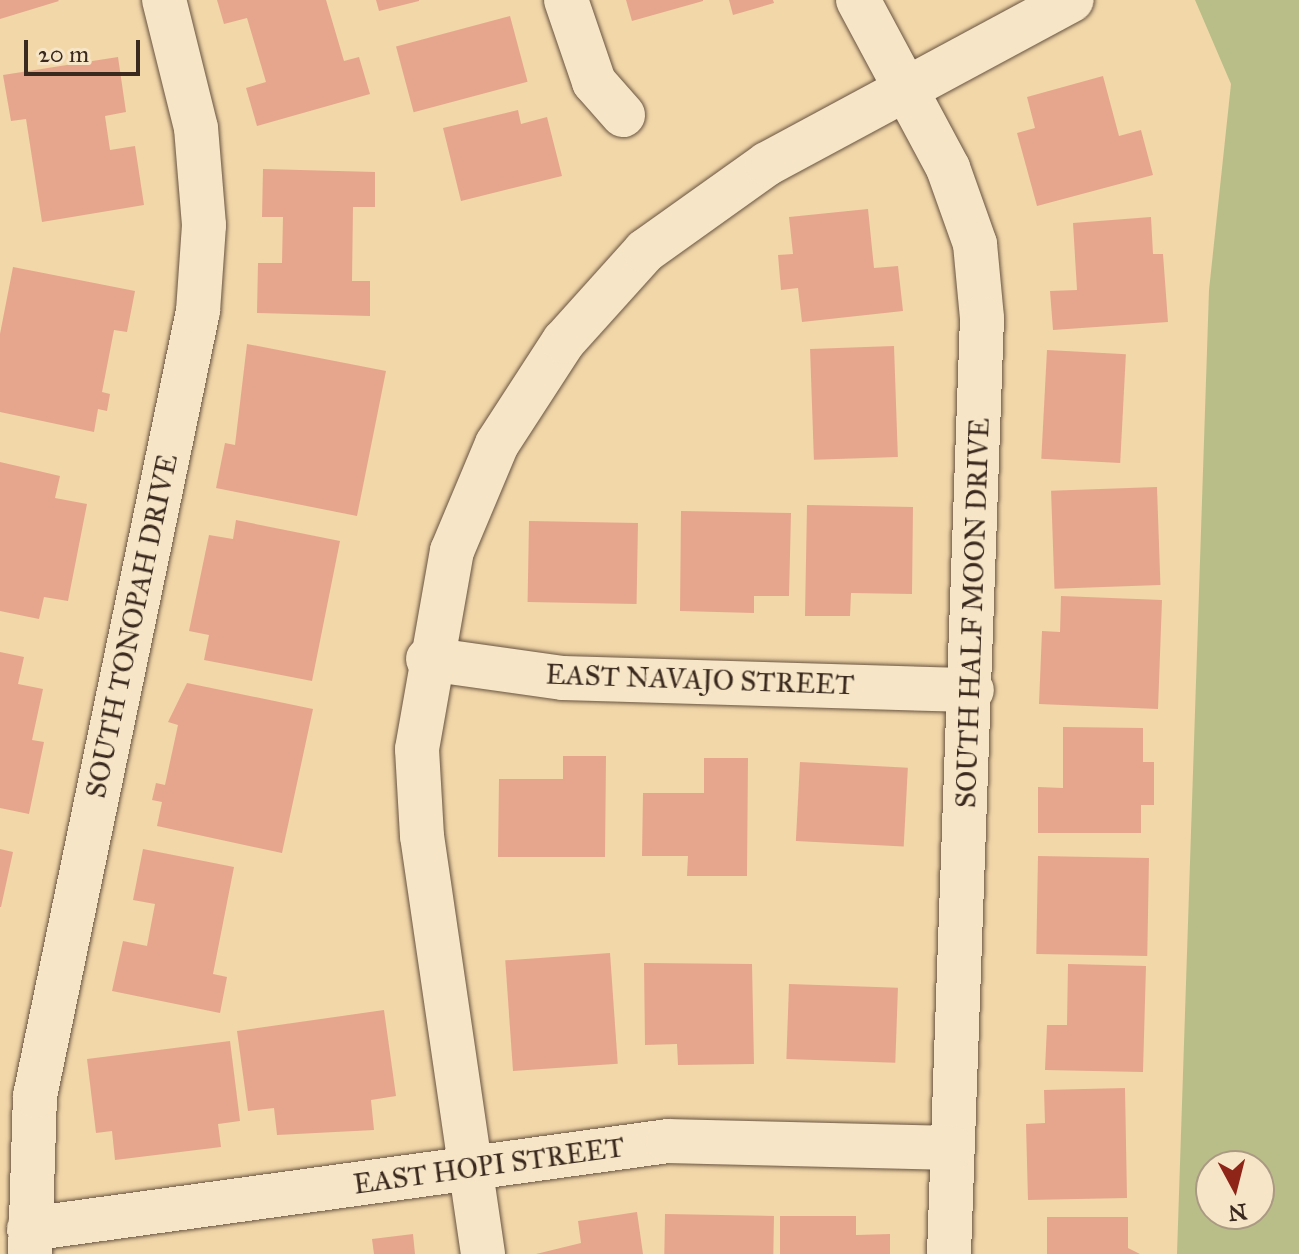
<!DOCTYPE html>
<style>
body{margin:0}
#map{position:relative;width:1299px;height:1254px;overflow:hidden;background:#f2d7a9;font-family:"IM FELL Great Primer",serif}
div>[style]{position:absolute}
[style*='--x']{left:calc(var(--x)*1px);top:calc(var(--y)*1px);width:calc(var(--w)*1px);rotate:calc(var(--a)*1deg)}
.green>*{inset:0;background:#b9be89}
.building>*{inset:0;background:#e6a68d;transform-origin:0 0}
.roads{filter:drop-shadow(0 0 2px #685441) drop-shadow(0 0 2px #685441)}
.minor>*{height:44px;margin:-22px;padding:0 22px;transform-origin:22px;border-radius:22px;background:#f7e5c7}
span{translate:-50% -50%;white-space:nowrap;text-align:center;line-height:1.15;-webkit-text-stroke:8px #f7e5c7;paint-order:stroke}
.street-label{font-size:28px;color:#3a291e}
.north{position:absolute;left:1195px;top:1150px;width:80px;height:80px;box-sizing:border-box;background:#f7e5c7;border:2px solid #ab9a83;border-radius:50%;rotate:173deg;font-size:22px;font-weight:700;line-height:32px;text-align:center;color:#3a291e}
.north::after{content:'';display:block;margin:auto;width:28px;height:36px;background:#8f2418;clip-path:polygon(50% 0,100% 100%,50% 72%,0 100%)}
.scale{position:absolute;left:24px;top:40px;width:116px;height:36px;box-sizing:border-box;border:4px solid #3a291e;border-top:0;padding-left:10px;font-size:24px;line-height:28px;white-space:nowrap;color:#3a291e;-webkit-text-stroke:6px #f7e5c7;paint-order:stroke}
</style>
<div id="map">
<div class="green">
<div style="clip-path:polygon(evenodd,1195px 0,1299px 0,1299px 1254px,1177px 1254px,1209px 290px,1231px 84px,1195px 0,1211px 1166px,1259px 1166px,1259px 1214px,1211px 1214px,1211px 1166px)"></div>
</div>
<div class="building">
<div style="clip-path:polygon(0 0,58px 0,59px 1px,0 19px)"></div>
<div style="clip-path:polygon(217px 0,326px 0,344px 61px,359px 57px,370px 94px,257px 126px,246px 88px,266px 82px,247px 18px,224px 24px)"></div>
<div style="clip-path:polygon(376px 0,419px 0,419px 1px,379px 11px)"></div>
<div style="clip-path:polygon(626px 0,703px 0,703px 1px,632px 21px)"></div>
<div style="clip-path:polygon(729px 0,773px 0,774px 3px,733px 15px)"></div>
<div style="left:510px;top:16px;width:68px;height:118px;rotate:75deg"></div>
<div style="clip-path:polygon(118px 57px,126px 112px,105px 116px,110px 150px,135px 146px,144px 205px,42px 222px,26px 119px,11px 121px,3px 75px)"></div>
<div style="clip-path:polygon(1103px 76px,1119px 136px,1141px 130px,1153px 175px,1037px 206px,1017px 133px,1035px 128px,1027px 97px)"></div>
<div style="clip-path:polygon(518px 110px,521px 124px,547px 117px,562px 176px,461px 201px,443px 128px)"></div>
<div style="clip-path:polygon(263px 169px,375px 172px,375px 207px,353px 207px,352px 281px,370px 281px,370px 316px,257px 313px,258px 263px,282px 263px,283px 217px,262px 217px)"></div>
<div style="clip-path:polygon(868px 209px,874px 268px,898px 266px,903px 311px,802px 322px,798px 288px,781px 290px,778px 255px,793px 254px,789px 217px)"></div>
<div style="clip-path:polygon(1151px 217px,1153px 254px,1163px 254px,1168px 322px,1053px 330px,1050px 291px,1077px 290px,1073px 223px)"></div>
<div style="clip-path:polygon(13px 267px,135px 291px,127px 332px,114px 330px,102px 392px,110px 394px,107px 411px,98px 409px,94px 432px,0 412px,0 334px)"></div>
<div style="clip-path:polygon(247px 344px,386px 371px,357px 516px,216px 488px,225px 443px,235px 445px)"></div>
<div style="left:894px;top:346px;width:111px;height:84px;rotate:88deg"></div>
<div style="left:1047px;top:350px;width:79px;height:109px;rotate:3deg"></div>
<div style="clip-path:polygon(0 462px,60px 476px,55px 498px,87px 504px,68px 601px,44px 597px,39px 619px,0 611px)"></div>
<div style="left:1157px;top:487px;width:98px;height:106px;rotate:88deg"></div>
<div style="clip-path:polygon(807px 505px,913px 507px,912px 594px,851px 593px,850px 616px,805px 616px)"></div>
<div style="clip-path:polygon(681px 511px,791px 513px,789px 596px,754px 596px,754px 613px,680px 611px)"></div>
<div style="clip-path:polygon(236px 520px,340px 541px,312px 681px,204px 660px,209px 635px,189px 631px,209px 535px,233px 539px)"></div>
<div style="left:529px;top:521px;width:109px;height:81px;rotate:1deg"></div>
<div style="clip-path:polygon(1061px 596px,1162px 600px,1158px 709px,1039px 704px,1042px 631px,1060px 632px)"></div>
<div style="clip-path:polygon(0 652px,24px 657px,18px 684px,43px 689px,32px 740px,44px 742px,29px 814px,0 808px)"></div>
<div style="clip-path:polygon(187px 683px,313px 709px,282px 853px,157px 826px,162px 802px,152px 800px,156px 783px,165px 785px,178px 725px,168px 722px)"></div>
<div style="clip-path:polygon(1063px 727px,1143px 728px,1143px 762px,1154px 762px,1154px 805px,1141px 805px,1141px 833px,1038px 833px,1038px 787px,1063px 788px)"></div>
<div style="clip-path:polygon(563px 756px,606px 756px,605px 857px,498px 857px,499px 779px,563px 779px)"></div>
<div style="clip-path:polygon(704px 758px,748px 758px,747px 876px,687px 876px,688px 856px,642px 856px,643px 793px,704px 793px)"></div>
<div style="left:800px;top:762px;width:108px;height:79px;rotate:3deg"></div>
<div style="clip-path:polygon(0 849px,13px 852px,1px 907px,0 907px)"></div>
<div style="clip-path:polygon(143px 849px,234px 867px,213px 974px,227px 977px,220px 1013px,112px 991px,123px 941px,147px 946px,155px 904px,133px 900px)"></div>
<div style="left:1038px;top:856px;width:111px;height:98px;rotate:1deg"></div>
<div style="left:610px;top:953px;width:111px;height:105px;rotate:86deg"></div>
<div style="clip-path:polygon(644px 963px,752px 964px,754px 1064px,678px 1065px,677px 1044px,645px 1045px)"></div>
<div style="clip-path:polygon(1068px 964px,1146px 966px,1143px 1072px,1045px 1070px,1047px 1025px,1067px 1025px)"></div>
<div style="left:789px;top:984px;width:109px;height:75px;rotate:2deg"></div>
<div style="clip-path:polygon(384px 1010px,396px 1096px,371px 1100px,374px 1130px,277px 1135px,274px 1108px,248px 1111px,237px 1031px)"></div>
<div style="clip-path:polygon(230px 1041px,240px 1121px,218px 1124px,221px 1147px,115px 1160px,112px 1131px,96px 1133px,87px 1059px)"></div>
<div style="clip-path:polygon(1125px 1088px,1127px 1198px,1028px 1200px,1026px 1124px,1045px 1123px,1044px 1090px)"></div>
<div style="clip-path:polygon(637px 1212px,643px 1254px,536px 1254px,581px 1243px,578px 1221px)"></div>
<div style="left:665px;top:1214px;width:109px;height:40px;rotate:1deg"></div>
<div style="clip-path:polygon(780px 1216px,856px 1216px,856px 1235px,890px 1234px,890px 1254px,780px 1254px)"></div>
<div style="clip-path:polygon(1047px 1217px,1128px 1217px,1128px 1248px,1140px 1254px,1047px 1254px)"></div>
<div style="clip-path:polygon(413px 1234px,415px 1254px,374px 1254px,372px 1239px)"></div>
</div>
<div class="roads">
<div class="minor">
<div style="--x:566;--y:0;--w:87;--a:71.1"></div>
<div style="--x:594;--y:82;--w:44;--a:48.7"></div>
<div style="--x:858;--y:0;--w:191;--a:61.8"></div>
<div style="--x:948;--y:168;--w:81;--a:70.4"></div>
<div style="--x:975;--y:244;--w:74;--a:84.6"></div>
<div style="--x:982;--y:318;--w:937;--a:92.02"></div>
<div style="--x:428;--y:659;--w:136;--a:8"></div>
<div style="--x:563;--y:678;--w:409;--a:1.7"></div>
<div style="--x:29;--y:1229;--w:645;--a:-7.84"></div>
<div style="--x:668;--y:1141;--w:284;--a:1.4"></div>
<div style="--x:30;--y:1254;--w:158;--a:-88.2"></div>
<div style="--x:35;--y:1096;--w:802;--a:-78.27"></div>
<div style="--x:198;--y:311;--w:86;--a:-86"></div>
<div style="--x:204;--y:225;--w:97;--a:-94.7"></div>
<div style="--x:196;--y:128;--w:132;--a:-104"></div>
<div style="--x:483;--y:1254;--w:422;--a:-98.3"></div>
<div style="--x:422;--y:836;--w:87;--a:-93.3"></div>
<div style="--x:417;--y:749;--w:201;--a:-80"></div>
<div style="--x:452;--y:551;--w:116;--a:-67.2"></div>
<div style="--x:497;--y:444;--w:123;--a:-57"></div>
<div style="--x:564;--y:341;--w:121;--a:-48"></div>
<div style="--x:645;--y:251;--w:150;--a:-35.5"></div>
<div style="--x:767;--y:164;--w:346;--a:-28.3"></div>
</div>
</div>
<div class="street-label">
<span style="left:973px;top:613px;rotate:-88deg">SOUTH HALF MOON DRIVE</span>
<span style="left:132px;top:626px;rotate:-78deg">SOUTH TONOPAH DRIVE</span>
<span style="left:700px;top:680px;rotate:2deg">EAST NAVAJO STREET</span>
<span style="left:489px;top:1166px;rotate:-8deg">EAST HOPI STREET</span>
</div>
<div class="north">N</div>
<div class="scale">20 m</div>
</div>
